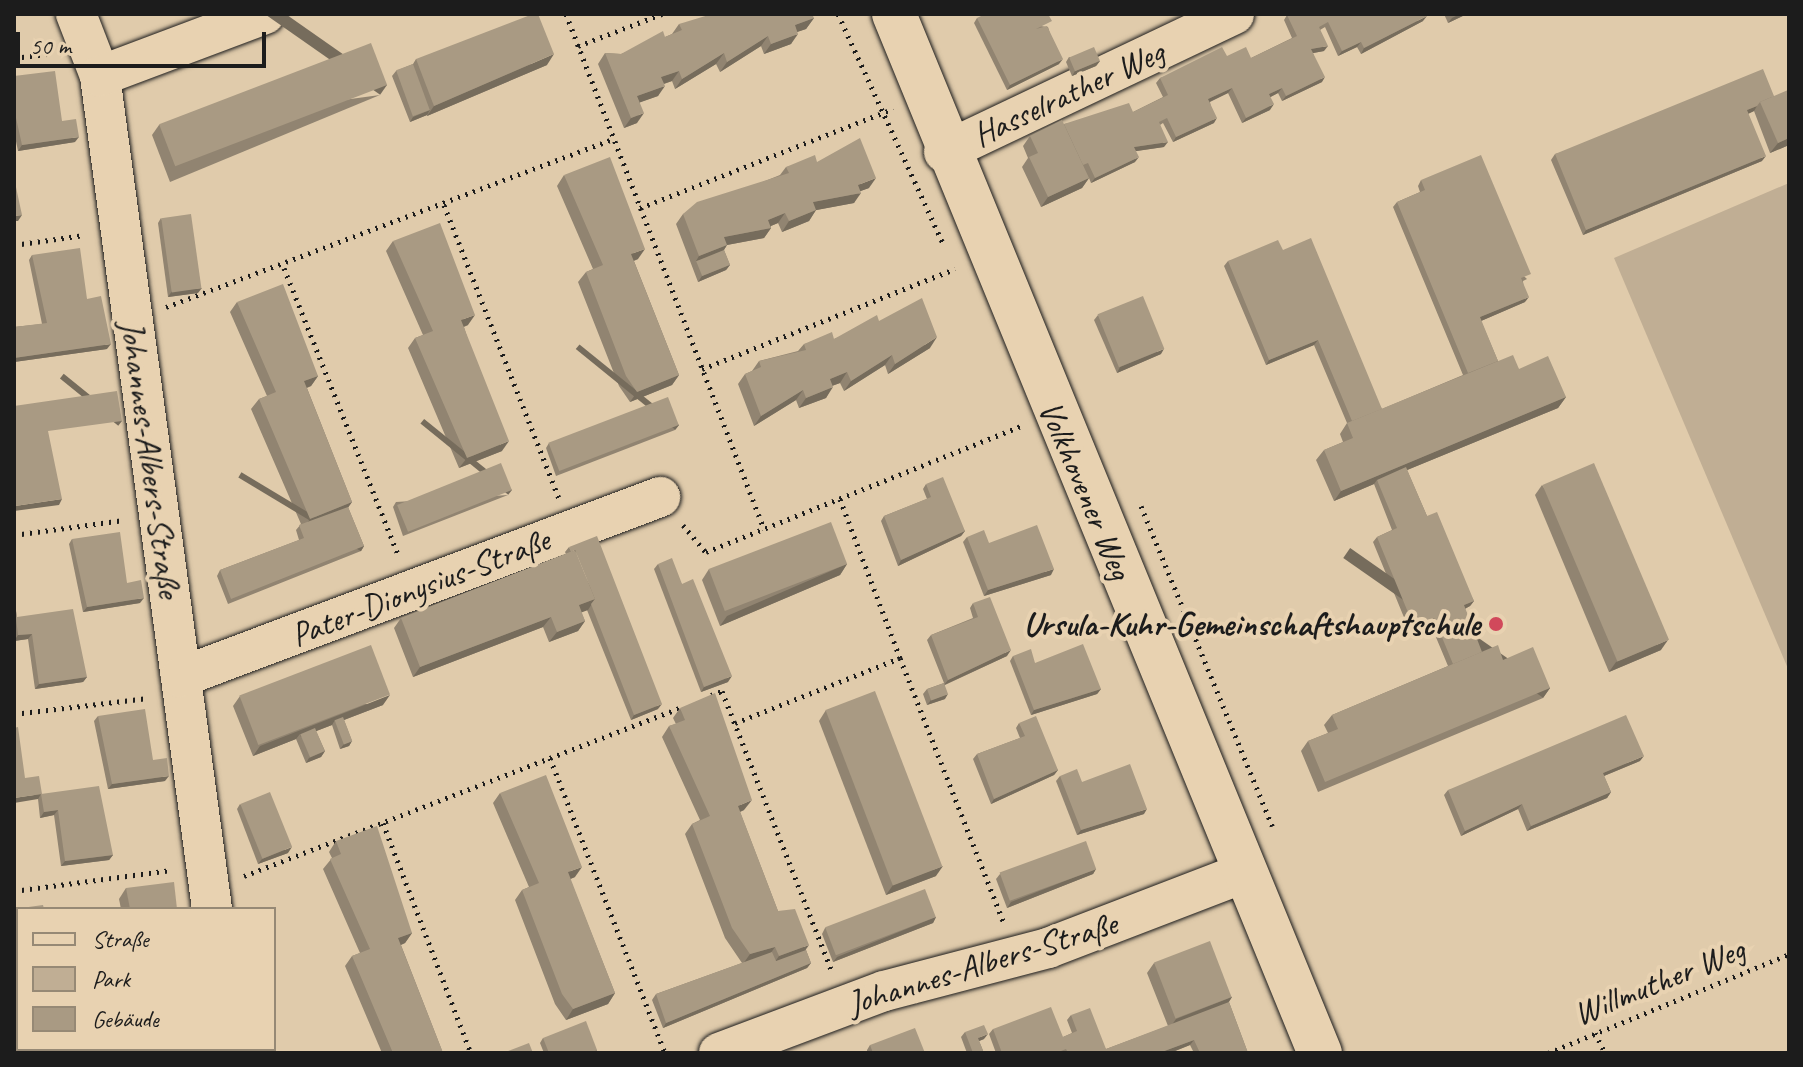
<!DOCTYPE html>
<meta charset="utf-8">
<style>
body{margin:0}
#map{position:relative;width:1803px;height:1067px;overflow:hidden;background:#e0cbab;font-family:Caveat,sans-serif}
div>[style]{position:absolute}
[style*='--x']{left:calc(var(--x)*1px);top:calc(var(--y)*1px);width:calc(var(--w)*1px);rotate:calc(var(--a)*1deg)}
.green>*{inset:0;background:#c0ae94}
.path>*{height:5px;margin-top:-2.5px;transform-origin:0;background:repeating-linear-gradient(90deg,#1c1c1c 0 2px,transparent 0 8px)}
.roads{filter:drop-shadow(0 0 2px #1c1c1c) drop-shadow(0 0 2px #1c1c1c)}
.minor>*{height:40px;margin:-20px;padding:0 20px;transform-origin:20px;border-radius:20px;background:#e8d2b1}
.tertiary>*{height:44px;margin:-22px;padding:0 22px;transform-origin:22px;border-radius:22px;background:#e8d2b1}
.wall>*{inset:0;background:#918471}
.shaded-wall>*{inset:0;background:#766c5c;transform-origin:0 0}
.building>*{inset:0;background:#a99a83;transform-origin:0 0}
.dots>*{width:22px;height:22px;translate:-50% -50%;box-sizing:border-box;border:4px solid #e8d2b1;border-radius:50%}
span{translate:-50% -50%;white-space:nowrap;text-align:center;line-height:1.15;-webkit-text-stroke:8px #e8d2b1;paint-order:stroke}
.street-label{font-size:34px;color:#1c1c1c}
.poi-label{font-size:34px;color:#1c1c1c;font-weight:700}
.right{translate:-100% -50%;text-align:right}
.frame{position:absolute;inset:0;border:16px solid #1c1c1c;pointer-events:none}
.legend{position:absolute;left:16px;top:907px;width:260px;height:144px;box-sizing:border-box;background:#e8d2b1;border:2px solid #968975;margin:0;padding:10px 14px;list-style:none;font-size:24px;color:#1c1c1c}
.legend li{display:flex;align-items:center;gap:16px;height:40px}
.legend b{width:40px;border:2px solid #968975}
.scale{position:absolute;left:16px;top:32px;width:250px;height:36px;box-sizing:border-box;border:4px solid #1c1c1c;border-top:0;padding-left:10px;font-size:24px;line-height:28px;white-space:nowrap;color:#1c1c1c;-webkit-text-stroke:6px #e8d2b1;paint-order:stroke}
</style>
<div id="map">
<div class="green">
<div style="clip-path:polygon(1789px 183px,1789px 671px,1614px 258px)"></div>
</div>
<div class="path">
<div style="--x:566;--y:14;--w:552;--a:68.97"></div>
<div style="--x:838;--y:14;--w:255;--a:65.4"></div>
<div style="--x:578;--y:46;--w:90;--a:-20.9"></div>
<div style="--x:14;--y:58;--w:39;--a:-7"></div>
<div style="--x:444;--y:205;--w:315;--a:68.6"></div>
<div style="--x:640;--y:208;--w:272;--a:-21.4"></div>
<div style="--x:14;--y:245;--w:71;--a:-8.1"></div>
<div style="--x:284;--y:268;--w:311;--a:68.3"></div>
<div style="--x:166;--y:307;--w:478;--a:-20.6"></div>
<div style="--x:702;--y:369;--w:272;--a:-21.6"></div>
<div style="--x:840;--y:499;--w:170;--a:69.3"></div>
<div style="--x:1141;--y:506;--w:346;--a:67.7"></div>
<div style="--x:683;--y:525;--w:35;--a:50"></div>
<div style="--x:706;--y:552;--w:342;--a:-21.8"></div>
<div style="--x:14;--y:535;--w:111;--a:-7.8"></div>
<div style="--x:711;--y:695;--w:12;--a:-20"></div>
<div style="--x:722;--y:691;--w:301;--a:68.6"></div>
<div style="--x:14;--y:714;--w:135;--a:-6.8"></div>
<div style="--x:735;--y:723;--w:177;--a:-21.5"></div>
<div style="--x:900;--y:658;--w:286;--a:68.6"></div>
<div style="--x:550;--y:758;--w:317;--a:68.7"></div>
<div style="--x:383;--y:823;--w:246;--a:69.1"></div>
<div style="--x:244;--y:876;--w:470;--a:-21.1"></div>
<div style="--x:14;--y:891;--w:159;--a:-7.6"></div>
<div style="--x:1595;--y:1033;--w:22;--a:63"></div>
<div style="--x:184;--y:1049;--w:4;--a:90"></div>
<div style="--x:1548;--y:1053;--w:261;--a:-22.3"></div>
</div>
<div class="roads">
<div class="minor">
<div style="--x:76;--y:14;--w:66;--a:68.8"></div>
<div style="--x:100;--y:76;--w:840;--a:82.34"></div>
<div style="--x:100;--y:76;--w:176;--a:-20.6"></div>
<div style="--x:944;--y:152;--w:321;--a:-25.4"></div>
<div style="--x:181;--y:677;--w:512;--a:-20.6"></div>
<div style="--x:232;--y:1049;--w:4;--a:90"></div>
<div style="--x:719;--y:1053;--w:176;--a:-20.6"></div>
<div style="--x:884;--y:991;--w:170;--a:-14.7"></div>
<div style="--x:1048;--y:948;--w:212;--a:-21"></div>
</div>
<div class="tertiary">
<div style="--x:894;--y:14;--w:1123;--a:67.71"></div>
</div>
</div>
<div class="wall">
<div style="clip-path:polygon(1444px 14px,1467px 14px,1448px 23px)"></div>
<div style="clip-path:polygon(1287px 15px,1423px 21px,1361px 54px,1357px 47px,1338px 56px,1325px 27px,1320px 30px,1324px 51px,1313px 53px,1322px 82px,1282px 101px,1278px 93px,1270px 97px,1270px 110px,1242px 123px,1228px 93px,1210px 102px,1214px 123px,1173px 142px,1163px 123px,1160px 125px,1164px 147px,1136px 151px,1135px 162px,1091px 183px,1089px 178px,1082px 188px,1041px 207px,1022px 167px,1028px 158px,1023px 146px,1030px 136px,1064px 124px,1133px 112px,1163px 97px,1156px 83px,1160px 78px,1227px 56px,1251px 58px,1292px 38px,1284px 20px)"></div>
<div style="clip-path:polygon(814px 18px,806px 29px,797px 32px,791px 44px,764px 54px,761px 46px,720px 72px,716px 64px,675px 89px,672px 81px,664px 84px,658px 96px,640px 102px,637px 123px,624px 128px,598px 64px,605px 53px,621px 54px,665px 37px,672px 34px,679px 24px)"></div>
<div style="clip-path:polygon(977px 18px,1048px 27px,1059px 64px,1007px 90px,974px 23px)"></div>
<div style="clip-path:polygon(1069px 57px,1100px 61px,1096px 66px,1072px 76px,1066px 62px)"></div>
<div style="clip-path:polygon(416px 59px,547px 65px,427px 116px,427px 115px,410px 122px,392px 76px,396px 71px,413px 64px)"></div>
<div style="clip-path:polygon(14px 76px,62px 121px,75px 142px,18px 151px,14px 132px)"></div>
<div style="clip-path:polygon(380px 95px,170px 182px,152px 135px,159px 125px)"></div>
<div style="clip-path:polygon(1774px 96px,1789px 145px,1770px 153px,1754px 111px,1748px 114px,1762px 161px,1583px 235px,1551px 160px,1555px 154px)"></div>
<div style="clip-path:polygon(817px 162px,869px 188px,860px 191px,854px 203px,816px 210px,809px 221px,782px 232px,778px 223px,771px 226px,771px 228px,764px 238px,727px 245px,724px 250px,730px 265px,726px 270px,698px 282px,676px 224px,683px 214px,780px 175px,786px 167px)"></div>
<div style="clip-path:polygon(564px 175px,638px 259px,634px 261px,679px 375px,672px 385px,630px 402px,619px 386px,578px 282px,586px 272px,593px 269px,557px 186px)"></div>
<div style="clip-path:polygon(1421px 180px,1527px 279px,1523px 281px,1525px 302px,1481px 321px,1498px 361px,1519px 369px,1566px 397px,1558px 408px,1407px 470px,1427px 516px,1474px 601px,1470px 606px,1465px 609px,1482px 652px,1503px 660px,1550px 688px,1543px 698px,1318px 792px,1301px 751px,1308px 741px,1328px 733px,1324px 725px,1332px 715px,1448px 666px,1430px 623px,1410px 632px,1373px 542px,1377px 537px,1392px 530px,1374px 484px,1334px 501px,1316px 460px,1324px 450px,1343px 442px,1340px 434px,1347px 423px,1314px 345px,1266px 365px,1224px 266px,1228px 261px,1283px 250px,1382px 409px,1463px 375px,1393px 207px,1397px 202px,1420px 192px,1418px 186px)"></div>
<div style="clip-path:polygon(161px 218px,198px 293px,168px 297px,158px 223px)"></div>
<div style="clip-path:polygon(393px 241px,468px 325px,464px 327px,502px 451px,459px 468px,408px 348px,415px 338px,423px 335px,386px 251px)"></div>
<div style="clip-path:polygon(32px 255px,87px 299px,107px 349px,14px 362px,14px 327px,42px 324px,29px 260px)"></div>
<div style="clip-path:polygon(237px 302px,318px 376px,311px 386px,307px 388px,352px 502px,348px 507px,364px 546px,361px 551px,228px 604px,217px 576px,220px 570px,299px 540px,296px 530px,301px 524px,251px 409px,259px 399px,267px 396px,230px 312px)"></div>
<div style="clip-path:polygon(1098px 315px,1161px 354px,1117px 373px,1094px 320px)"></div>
<div style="clip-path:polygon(879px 321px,930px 348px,888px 374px,885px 365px,844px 391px,840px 383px,832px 386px,826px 398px,799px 408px,796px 400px,754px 426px,738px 384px,745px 374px,752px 371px,759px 361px,798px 351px,804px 344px,834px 339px)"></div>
<div style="clip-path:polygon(679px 425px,675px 430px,556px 476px,546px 448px,549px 443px)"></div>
<div style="clip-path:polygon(926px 484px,965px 531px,961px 536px,898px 566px,881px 521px,884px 516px,927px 499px,923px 489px)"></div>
<div style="clip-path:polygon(1542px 485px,1661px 650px,1609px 672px,1535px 495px)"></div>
<div style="clip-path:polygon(508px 495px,403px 536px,393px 507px,396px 502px)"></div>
<div style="clip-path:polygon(967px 537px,989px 543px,1051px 575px,984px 596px,963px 542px)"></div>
<div style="clip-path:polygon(72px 539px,127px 583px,140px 603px,83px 612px,69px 544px)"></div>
<div style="clip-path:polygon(569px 547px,658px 709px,631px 720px,587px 610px,581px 612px,585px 621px,578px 631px,549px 642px,543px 627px,413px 677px,394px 628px,401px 618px,566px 554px,565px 552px)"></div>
<div style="clip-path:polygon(658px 564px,682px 584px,728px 682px,701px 692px,654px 569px)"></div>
<div style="clip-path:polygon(847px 564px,840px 575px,720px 626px,702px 580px,709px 569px)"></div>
<div style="clip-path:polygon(14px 599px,17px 617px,87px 677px,83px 682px,35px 689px,28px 639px,14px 641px)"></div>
<div style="clip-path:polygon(973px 603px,1007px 656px,945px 685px,945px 699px,927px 705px,923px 694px,927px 689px,944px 683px,927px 640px,931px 635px,973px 618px,970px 608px)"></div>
<div style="clip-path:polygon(1013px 656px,1035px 663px,1101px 689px,1097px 694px,1031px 715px,1010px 661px)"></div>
<div style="clip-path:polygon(240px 696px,383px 705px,344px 720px,352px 741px,349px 746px,340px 749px,332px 725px,316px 731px,325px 751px,321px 757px,306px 763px,296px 739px,253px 756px,233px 706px)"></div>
<div style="clip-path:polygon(680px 708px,744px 810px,740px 812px,778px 911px,806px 950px,811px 963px,807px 968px,663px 1028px,652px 1000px,656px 994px,742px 963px,725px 938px,685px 834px,692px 824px,700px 820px,662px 737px,669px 726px,676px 724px,673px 718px)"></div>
<div style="clip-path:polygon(826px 710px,936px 876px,886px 895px,819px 721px)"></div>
<div style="clip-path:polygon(98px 716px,153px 760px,165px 781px,108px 789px,94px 721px)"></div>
<div style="clip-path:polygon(1019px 723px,1058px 770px,1054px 775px,991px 804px,973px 759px,977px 754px,1020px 738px,1016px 728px)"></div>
<div style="clip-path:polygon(1640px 761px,1604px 776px,1611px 792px,1607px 798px,1527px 831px,1518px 809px,1461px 836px,1444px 795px,1448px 790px)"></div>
<div style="clip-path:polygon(1060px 776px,1082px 782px,1144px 814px,1077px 835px,1056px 781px)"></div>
<div style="clip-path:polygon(25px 778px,42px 794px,113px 855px,109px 860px,61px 866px,54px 815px,40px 818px,38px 799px)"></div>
<div style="clip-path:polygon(500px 793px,575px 877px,570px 879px,615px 993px,608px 1004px,566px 1020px,555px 1004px,515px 900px,522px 890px,529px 887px,493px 803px)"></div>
<div style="clip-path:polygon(240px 804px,288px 853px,258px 864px,237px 809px)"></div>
<div style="clip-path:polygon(336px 841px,412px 933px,405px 943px,401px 945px,443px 1053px,382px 1053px,345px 966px,352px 956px,360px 953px,323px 869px,332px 858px,329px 852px)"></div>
<div style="clip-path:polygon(1096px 869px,1093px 874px,1007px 908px,996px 879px,1000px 874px)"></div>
<div style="clip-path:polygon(126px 888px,177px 909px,121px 909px,119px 899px)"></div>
<div style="clip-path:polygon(936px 917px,933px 923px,833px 962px,822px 934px,825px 928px)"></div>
<div style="clip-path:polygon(1154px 963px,1232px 997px,1229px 1002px,1248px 1053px,1194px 1053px,1190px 1045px,1170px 1053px,996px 1053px,989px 1034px,993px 1029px,1063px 1037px,1072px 1033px,1067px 1020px,1071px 1015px,1106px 1049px,1168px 1026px,1147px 973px)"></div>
<div style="clip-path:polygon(965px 1032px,984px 1039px,979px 1041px,984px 1053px,967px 1053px,961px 1037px)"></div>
<div style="clip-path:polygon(543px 1038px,597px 1050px,596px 1053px,544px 1053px,540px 1043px)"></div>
<div style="clip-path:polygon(870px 1045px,925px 1053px,867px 1053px,867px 1050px)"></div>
</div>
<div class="shaded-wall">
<div style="clip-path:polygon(1460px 14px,1467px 14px,1448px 23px,1452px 18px)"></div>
<div style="clip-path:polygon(1427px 16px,1423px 21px,1361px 54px,1364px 48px)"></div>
<div style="clip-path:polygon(814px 18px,806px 29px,788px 35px,795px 25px)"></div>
<div style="clip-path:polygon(798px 34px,791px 44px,764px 54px,771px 44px)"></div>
<div style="clip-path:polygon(768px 36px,761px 46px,720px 72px,727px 62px)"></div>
<div style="clip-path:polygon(1361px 42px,1357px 47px,1338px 56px,1342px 51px)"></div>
<div style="clip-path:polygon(1328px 46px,1324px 51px,1308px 54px,1311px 49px)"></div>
<div style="clip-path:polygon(724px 53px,716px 64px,675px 89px,682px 79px)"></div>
<div style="clip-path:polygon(554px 54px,547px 65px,427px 116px,434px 106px)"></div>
<div style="clip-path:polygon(1063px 59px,1059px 64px,1007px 90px,1010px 85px)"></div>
<div style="clip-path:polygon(1100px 61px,1096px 66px,1072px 76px,1075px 71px)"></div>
<div style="clip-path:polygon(679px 71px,672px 81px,654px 87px,661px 77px)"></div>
<div style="clip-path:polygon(1325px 77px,1322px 82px,1282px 101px,1286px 96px)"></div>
<div style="left:387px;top:85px;width:12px;height:227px;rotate:125deg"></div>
<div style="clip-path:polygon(665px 86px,658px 96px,630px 106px,637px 96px)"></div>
<div style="clip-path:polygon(1232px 88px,1228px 93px,1205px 104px,1208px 99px)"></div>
<div style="clip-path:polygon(1282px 88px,1278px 93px,1265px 100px,1269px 94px)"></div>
<div style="clip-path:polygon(1274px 104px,1270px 110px,1242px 123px,1246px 118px)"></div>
<div style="clip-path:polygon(1757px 106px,1754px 111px,1743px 116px,1747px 110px)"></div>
<div style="clip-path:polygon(430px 110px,427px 115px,410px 122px,413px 117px)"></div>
<div style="clip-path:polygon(644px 113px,637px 123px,624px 128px,631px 118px)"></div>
<div style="clip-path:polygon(1217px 118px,1214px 123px,1173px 142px,1176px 137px)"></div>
<div style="clip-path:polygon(79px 137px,75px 142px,18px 151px,22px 145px)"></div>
<div style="clip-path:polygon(1789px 138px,1789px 145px,1770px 153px,1778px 143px)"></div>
<div style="clip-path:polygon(1168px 142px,1164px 147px,1130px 152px,1134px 147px)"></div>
<div style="clip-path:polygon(1766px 156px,1762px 161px,1583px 235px,1586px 230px)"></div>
<div style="clip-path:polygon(1139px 157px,1135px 162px,1091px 183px,1095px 178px)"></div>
<div style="clip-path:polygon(876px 178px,869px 188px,850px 195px,858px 185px)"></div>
<div style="clip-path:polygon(1089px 178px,1082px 188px,1041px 207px,1048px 197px)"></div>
<div style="clip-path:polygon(861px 193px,854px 203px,806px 212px,813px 202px)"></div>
<div style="clip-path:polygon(816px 210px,809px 221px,782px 232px,789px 221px)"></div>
<div style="clip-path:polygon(785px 213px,778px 223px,761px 230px,768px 220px)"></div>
<div style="clip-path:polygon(22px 215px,18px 221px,14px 221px,14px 216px)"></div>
<div style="clip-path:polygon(771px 228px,764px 238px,716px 247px,724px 237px)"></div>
<div style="clip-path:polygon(727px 245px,720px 256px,696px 261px,699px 256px)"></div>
<div style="clip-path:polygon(645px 249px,638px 259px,624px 264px,631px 254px)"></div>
<div style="clip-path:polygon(730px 265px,726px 270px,698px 282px,702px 276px)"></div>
<div style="clip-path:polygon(202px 288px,198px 293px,168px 297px,172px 291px)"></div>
<div style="clip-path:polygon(1529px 297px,1525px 302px,1476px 323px,1480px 317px)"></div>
<div style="clip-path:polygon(475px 315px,468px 325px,454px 330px,461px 320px)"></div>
<div style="clip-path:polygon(937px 337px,930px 348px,888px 374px,895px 364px)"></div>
<div style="clip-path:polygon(1318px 340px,1314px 345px,1266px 365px,1269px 360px)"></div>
<div style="clip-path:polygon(111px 344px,107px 349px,14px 362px,14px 358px)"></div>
<div style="clip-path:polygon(1164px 349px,1161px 354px,1117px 373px,1120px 367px)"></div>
<div style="clip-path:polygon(892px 355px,885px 365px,844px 391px,851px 381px)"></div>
<div style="clip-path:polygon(847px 372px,840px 383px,823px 389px,830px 379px)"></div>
<div style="clip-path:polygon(679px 375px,672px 385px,630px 402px,637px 392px)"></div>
<div style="clip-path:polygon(318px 376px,311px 386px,297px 391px,304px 381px)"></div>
<div style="clip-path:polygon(833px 387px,826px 398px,799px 408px,806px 398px)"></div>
<div style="clip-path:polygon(803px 390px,796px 400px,754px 426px,761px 416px)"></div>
<div style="clip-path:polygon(1566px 397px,1558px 408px,1378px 482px,1377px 480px,1374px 484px,1334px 501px,1341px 491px)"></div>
<div style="left:122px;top:421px;width:6px;height:75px;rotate:129deg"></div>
<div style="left:679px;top:425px;width:6px;height:128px;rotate:129deg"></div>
<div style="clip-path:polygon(509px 441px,502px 451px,459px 468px,467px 458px)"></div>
<div style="left:512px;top:490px;width:6px;height:113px;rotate:129deg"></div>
<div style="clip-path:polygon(62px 499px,59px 505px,14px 511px,15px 506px)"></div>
<div style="clip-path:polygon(352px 502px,345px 512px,303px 529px,310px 519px)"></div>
<div style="clip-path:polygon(965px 531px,961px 536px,898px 566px,901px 560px)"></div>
<div style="left:364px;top:546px;width:6px;height:143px;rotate:121deg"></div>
<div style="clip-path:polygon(847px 564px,840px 575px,720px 626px,727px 616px)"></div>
<div style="clip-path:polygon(1054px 569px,1051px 575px,984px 596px,988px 590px)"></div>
<div style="clip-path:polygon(144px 598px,140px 603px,83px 612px,87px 607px)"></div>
<div style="clip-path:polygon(595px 599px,588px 610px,572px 616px,579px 605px)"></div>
<div style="clip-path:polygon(1474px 601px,1470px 606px,1460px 611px,1464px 605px)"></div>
<div style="clip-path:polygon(551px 617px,543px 627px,413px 677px,420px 667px)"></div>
<div style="clip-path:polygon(1434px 618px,1430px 623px,1410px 632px,1414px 627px)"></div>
<div style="clip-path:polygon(585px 621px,578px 631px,549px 642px,557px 632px)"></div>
<div style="clip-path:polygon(32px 634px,28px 639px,14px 641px,18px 635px)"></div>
<div style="clip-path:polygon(1668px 640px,1661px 650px,1609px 672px,1616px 662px)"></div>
<div style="clip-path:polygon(1011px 650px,1007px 656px,944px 685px,948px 680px)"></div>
<div style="clip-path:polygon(732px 676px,728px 682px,701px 692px,704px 687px)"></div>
<div style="clip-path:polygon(87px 677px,83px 682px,35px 689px,39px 684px)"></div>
<div style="left:1550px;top:688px;width:12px;height:244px;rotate:125deg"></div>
<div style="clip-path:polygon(1101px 689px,1097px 694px,1031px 715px,1034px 710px)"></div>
<div style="clip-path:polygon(948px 694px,945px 699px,927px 705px,931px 700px)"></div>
<div style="clip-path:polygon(390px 695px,383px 705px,336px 723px,335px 720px,332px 725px,301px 737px,300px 734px,296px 739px,253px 756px,260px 746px)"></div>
<div style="clip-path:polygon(662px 704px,658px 709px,631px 720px,634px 715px)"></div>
<div style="clip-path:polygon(352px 741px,349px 746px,340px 749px,344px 744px)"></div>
<div style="clip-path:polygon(325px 751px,321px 757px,306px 763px,309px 758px)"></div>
<div style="clip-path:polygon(1644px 756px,1640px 761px,1599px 778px,1603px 773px)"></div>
<div style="clip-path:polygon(1058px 770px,1054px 775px,991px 804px,994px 799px)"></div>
<div style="clip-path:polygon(169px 776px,165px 781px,108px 789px,112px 784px)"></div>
<div style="clip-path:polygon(1611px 792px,1607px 798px,1527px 831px,1531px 826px)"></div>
<div style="clip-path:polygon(41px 794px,38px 799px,14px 803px,14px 798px)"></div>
<div style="clip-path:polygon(752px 800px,744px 810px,730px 816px,738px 806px)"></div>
<div style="clip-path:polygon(1522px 804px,1518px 809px,1461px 836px,1465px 831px)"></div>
<div style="clip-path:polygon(1147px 809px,1144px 814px,1077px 835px,1081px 830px)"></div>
<div style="clip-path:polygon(58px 810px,54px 815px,40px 818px,44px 812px)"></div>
<div style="clip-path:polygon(292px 847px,288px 853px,258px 864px,262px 859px)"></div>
<div style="clip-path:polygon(113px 855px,109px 860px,61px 866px,65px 861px)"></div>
<div style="clip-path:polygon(943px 866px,936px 876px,886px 895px,893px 885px)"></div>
<div style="clip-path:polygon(582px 867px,575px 877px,561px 883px,568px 872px)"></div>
<div style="clip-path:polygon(1096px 869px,1093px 874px,1007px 908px,1011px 902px)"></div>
<div style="clip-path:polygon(936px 917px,933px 923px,833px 962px,837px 957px)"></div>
<div style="clip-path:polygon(412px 933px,405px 943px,391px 949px,398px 938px)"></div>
<div style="clip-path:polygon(809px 945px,802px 955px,772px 966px,779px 956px)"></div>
<div style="clip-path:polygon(775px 947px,768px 957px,743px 964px,750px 954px)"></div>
<div style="clip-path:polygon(811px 963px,807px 968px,663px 1028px,666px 1023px)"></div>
<div style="clip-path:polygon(615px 993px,608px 1004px,566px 1020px,573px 1009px)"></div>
<div style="clip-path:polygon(1232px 997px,1225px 1007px,1169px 1029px,1176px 1019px)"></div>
<div style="clip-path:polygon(988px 1034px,984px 1039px,974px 1043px,978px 1038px)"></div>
<div style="clip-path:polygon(1194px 1040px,1190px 1045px,1170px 1053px,1159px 1053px)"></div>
</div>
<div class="building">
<div style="clip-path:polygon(533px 14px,538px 14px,554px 54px,434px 106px,416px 59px)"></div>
<div style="clip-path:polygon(712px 14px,812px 14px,814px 18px,795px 25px,798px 34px,771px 44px,768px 36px,727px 62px,724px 53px,682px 79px,679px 71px,661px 77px,665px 86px,637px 96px,644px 113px,631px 118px,605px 53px,621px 54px,663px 31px,665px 37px,682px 30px,679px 24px)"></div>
<div style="clip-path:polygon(985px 14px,1048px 14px,1052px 21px,1036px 29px,1047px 26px,1063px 59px,1010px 85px,977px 18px)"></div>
<div style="clip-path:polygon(1289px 14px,1427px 14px,1427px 16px,1364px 48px,1361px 42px,1342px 51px,1328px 22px,1319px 27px,1328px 46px,1311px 49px,1325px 77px,1286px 96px,1282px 88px,1269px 94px,1274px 104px,1246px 118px,1232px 88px,1208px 99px,1217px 118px,1176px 137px,1167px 118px,1159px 122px,1168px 142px,1134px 147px,1139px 157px,1095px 178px,1088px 163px,1083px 165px,1064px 124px,1129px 103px,1133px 112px,1168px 95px,1160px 78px,1222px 47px,1227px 56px,1246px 47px,1251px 58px,1297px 36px,1287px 15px)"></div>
<div style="left:371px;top:43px;width:45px;height:227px;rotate:69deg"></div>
<div style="left:1094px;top:47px;width:15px;height:27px;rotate:67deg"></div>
<div style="left:413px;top:64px;width:49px;height:18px;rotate:70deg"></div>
<div style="clip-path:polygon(1763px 69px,1774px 96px,1760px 102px,1757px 106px,1747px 110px,1766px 156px,1586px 230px,1555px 154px)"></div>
<div style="clip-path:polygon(55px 71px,62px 121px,76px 119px,79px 137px,22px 145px,14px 109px,14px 76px)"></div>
<div style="clip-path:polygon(1788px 90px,1789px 93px,1789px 138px,1778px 143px,1760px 102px)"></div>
<div style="clip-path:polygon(1062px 120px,1089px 178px,1048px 197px,1029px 157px,1038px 153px,1030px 136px)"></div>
<div style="clip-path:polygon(860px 138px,876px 178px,858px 185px,861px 193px,813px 202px,816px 210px,789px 221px,785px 213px,768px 220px,771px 228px,724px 237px,727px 245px,699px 256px,683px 214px,697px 202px,789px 173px,786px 167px,815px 155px,817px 162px)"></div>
<div style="clip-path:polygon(1481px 155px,1531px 274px,1521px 278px,1529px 297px,1480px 317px,1498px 361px,1468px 373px,1397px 202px,1425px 190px,1421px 180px)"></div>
<div style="clip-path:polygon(610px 157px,645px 249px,631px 254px,679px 375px,637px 392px,626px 376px,586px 272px,603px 265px,564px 175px)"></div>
<div style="clip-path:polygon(14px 178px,22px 215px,14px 216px)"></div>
<div style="left:191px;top:214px;width:75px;height:30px;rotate:82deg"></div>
<div style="clip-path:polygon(440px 223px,475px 315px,461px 320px,509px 441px,467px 458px,415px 338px,433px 331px,393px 241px)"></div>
<div style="clip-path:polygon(1311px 238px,1382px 409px,1352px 421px,1318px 340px,1269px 360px,1228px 261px,1278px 240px,1283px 250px)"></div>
<div style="clip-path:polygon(80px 248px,87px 299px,101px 296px,111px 344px,14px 358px,14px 327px,47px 323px,32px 255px)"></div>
<div style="left:724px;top:250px;width:16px;height:30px;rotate:68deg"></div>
<div style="clip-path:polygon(283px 284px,318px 376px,304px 381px,352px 502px,310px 519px,259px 399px,276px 392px,237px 302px)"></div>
<div style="left:1143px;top:296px;width:57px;height:49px;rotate:68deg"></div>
<div style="clip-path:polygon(922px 298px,937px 337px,895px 364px,892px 355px,851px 381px,847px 372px,830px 379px,833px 387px,806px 398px,803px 390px,761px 416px,745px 374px,761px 367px,759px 361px,806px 350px,804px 344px,832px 332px,834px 339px,877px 315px,879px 321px)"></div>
<div style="clip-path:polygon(1513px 355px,1519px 369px,1548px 356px,1566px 397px,1341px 491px,1324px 450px,1353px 438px,1347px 423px)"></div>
<div style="clip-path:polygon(117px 391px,122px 421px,48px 431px,62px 499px,15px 506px,14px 406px)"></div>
<div style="left:668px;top:397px;width:30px;height:128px;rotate:69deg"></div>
<div style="left:501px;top:463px;width:29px;height:112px;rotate:68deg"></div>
<div style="left:1594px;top:463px;width:192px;height:56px;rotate:67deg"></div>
<div style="clip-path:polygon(1406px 467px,1427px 516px,1437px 512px,1474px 601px,1464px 605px,1482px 652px,1453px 664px,1434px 618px,1414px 627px,1377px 537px,1397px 528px,1377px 480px)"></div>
<div style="clip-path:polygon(943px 477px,965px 531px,901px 560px,884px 516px,931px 497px,926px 484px)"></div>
<div style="clip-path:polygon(348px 507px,364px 546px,231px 599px,220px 570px,304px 538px,299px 525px)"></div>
<div style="left:831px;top:522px;width:45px;height:131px;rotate:69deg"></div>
<div style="clip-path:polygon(1037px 525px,1054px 569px,988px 590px,967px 537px,984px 530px,989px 543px)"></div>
<div style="clip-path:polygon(120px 532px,127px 583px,141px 580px,144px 598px,87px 607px,72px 539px)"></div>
<div style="clip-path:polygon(597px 536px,662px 704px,634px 715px,591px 604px,595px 599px,575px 550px,571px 552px,569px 547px)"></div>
<div style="clip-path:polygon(575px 550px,595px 599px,579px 605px,585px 621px,557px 632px,551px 617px,420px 667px,401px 618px)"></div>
<div style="clip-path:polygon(672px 558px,682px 584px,693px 579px,732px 676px,704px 687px,658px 564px)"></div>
<div style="clip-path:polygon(990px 597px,1011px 650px,948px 680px,931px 635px,978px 617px,973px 603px)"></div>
<div style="clip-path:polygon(14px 599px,17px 617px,73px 609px,87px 677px,39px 684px,32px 634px,18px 635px,16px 618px,14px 618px)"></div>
<div style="clip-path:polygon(1083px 644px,1101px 689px,1034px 710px,1013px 656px,1031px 649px,1035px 663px)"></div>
<div style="left:371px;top:645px;width:53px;height:141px;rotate:69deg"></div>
<div style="clip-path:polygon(1498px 645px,1503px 660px,1533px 647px,1550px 688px,1325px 782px,1308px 741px,1338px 729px,1332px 715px)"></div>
<div style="left:944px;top:683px;width:12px;height:18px;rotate:70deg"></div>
<div style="left:875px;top:691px;width:188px;height:53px;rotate:69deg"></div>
<div style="clip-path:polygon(715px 693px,752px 800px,738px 806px,778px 911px,795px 909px,809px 945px,779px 956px,775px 947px,750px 954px,732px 928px,692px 824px,710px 816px,669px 726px,685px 720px,680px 708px)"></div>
<div style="clip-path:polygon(145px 709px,153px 760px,167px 758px,169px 776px,112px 784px,98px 716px)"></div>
<div style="clip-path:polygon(1626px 715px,1644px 756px,1603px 773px,1611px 792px,1531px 826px,1522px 804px,1465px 831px,1448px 790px)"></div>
<div style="clip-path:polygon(1036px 716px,1058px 770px,994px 799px,977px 754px,1025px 736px,1019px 723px)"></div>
<div style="left:343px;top:717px;width:26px;height:9px;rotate:69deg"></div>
<div style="clip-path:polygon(18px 727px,25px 778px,39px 776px,42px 794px,14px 798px,14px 728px)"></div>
<div style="left:315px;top:728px;width:25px;height:16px;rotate:67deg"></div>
<div style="clip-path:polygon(1130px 764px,1147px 809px,1081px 830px,1060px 776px,1077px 769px,1082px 782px)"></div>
<div style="clip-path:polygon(546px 775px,582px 867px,568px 872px,615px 993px,573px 1009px,562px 994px,522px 890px,539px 883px,500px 793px)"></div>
<div style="clip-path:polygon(99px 786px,113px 855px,65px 861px,58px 810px,44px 812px,41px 794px)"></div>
<div style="left:270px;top:792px;width:59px;height:32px;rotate:68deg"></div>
<div style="clip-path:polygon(377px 826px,412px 933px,398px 938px,443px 1053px,393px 1053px,352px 956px,370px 949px,330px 859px,341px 854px,336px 841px)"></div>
<div style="left:1086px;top:841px;width:30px;height:92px;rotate:70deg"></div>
<div style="clip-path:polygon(174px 882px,177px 909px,130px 909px,126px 888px)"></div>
<div style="left:925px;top:889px;width:30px;height:107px;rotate:69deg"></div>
<div style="clip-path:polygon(43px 905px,44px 909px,18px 909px,18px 978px,14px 979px,14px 909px)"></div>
<div style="left:1210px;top:941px;width:60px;height:60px;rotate:69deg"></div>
<div style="clip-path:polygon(806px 950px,811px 963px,666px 1023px,656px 994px,772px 952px,776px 961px)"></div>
<div style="clip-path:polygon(1229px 1002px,1248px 1053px,1200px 1053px,1194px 1040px,1159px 1053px,1103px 1053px,1102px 1051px,1097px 1053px,1068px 1053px,1066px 1049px,1056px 1053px,1002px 1053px,993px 1029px,1051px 1007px,1063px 1037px,1077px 1031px,1071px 1015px,1090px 1008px,1106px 1049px)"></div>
<div style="clip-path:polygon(586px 1021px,597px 1050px,591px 1053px,549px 1053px,543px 1038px)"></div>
<div style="clip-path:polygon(984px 1025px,988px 1034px,978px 1038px,984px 1053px,973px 1053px,965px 1032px)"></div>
<div style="clip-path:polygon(915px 1028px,925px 1053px,873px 1053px,870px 1045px)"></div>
<div style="clip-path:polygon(529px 1043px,533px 1053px,503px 1053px)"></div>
<div style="left:112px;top:1049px;width:44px;height:4px"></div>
</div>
<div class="dots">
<div style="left:1496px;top:624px;background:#d1495b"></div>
</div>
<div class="street-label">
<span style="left:1068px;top:93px;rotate:-25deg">Hasselrather Weg</span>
<span style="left:151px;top:459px;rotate:82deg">Johannes-Albers-Straße</span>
<span style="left:1086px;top:490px;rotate:67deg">Volkhovener Weg</span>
<span style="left:420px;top:587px;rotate:-21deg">Pater-Dionysius-Straße</span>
<span style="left:982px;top:963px;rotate:-17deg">Johannes-Albers-Straße</span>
<span style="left:1659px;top:981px;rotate:-22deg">Willmuther Weg</span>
</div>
<div class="poi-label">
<span class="right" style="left:1480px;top:624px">Ursula-Kuhr-Gemeinschaftshauptschule</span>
</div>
<div class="frame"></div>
<ul class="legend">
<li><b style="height:10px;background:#e8d2b1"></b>Straße</li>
<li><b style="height:22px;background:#c0ae94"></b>Park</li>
<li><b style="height:22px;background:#a99a83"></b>Gebäude</li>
</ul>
<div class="scale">50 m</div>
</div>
